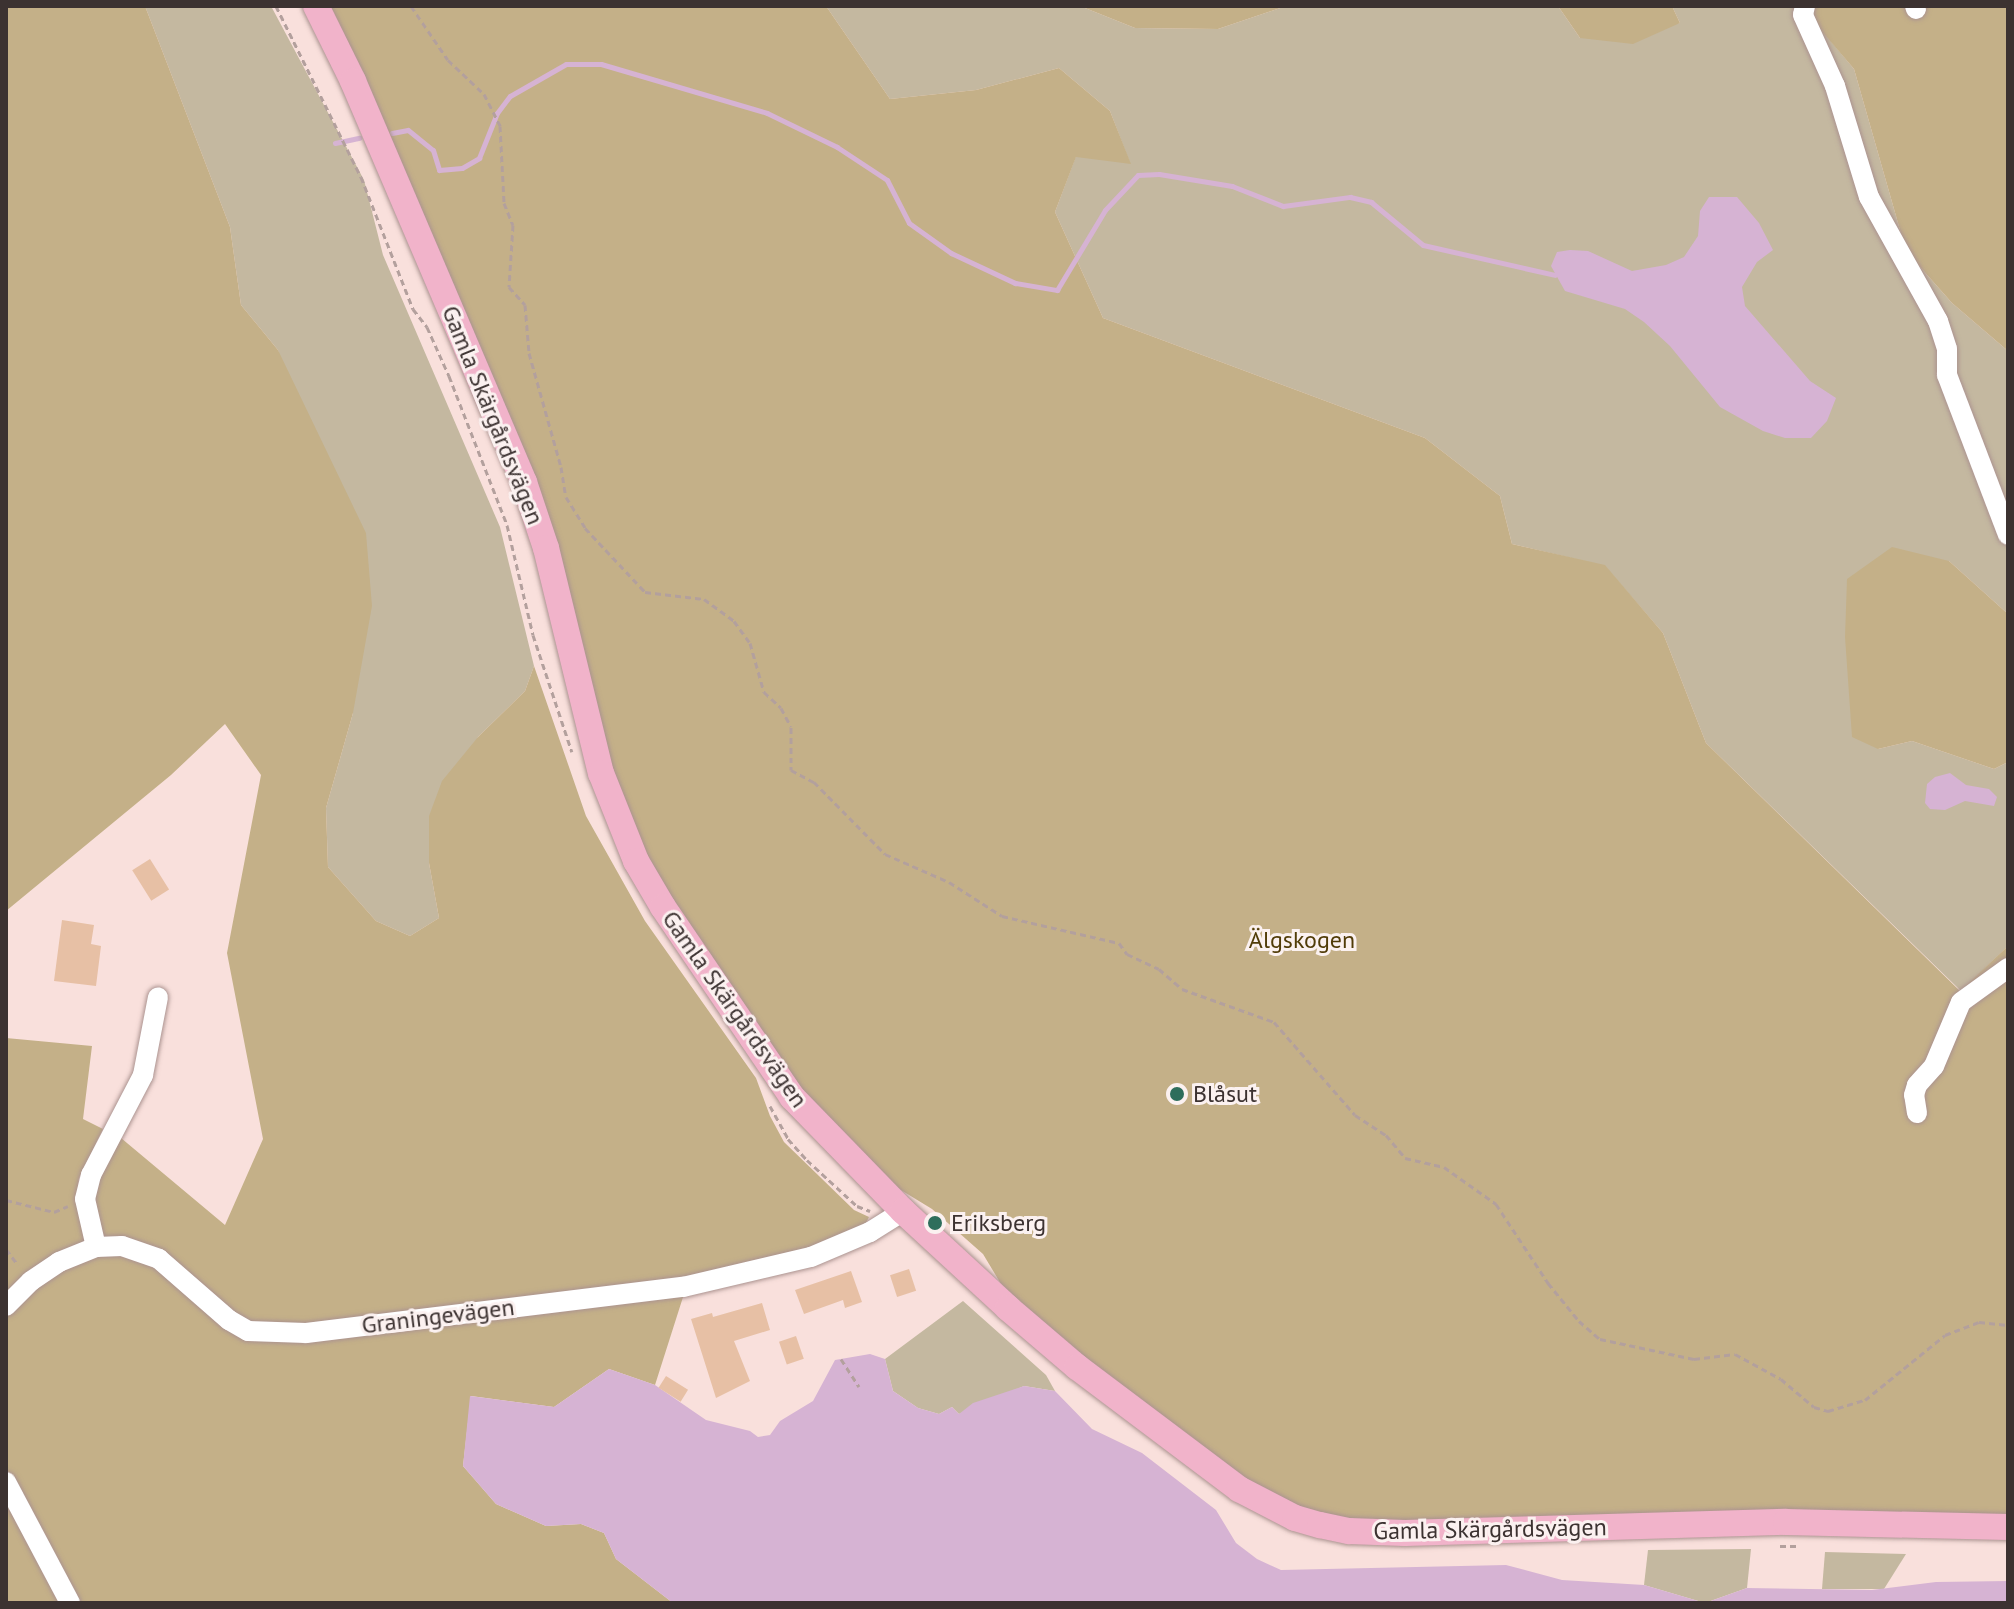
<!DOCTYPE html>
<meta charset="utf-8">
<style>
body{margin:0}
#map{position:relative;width:2014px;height:1609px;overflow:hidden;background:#f9e0dc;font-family:"PT Sans",sans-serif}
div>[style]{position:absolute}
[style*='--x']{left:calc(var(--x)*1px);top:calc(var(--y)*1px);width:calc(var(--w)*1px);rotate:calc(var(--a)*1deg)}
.green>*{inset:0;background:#c4b8a0}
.forest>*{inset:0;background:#c4b088}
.water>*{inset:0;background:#d6b3d3}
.stream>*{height:5px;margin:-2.5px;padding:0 2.5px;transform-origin:2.5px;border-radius:2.5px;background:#d6b3d3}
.building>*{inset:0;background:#e7c0a5;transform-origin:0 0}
.path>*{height:3px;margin-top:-1.5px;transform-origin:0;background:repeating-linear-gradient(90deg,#b3a09d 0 6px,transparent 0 10px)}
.roads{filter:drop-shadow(0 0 2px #ab9390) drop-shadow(0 0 2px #ab9390)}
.minor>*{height:20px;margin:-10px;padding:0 10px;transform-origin:10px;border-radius:10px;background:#fff}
.major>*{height:26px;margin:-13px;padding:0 13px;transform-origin:13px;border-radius:13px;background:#f1b3ca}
.dots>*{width:22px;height:22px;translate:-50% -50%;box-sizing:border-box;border:4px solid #fbf1f0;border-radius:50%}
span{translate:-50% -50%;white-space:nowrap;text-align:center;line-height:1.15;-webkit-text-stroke:6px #fbf1f0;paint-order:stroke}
.street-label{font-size:24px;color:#3c3231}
.park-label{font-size:24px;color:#513c08}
.poi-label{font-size:24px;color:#3c3231}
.left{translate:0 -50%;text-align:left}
.frame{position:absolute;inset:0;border:8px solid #3c3231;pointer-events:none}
</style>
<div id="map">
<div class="green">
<div style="clip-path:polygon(145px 6px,271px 6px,364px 180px,383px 255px,500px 527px,534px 666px,525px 691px,478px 737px,429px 863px,439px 918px,410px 936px,376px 921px,328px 867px,326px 808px,353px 713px,278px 350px,241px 305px,230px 227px)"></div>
<div style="clip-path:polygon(826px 6px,1080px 6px,1135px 28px,1218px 29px,1286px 6px,1558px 6px,1580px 38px,1680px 23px,1672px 6px,1811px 6px,1809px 15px,1854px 69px,1906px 251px,1952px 303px,2008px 351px,2008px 614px,1949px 561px,1878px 749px,1912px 741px,1994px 769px,2008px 762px,2008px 946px,1961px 991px,1706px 743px,1663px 633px,1605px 566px,1512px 544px,1500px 496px,1425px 438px,1103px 318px,1055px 212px,1076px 156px,1130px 163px,1110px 111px,1059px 68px,976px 90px,890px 99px)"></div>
<div style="clip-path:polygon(963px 1301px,1046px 1375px,1055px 1391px,1024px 1386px,959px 1414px,952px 1407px,939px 1414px,918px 1408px,893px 1391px,885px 1359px)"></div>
<div style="clip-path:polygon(1751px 1549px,1747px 1588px,1705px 1603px,1644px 1585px,1648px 1550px)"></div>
<div style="clip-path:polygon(1825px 1552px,1906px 1554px,1884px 1589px,1822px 1589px)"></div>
</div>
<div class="forest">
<div style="clip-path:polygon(6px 6px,145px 6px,230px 227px,241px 305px,278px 350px,366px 533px,372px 606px,353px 713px,326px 808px,328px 867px,376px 921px,410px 936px,439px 918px,429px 863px,429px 816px,442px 781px,478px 737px,525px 691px,534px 666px,586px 816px,645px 921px,756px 1078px,770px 1116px,784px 1142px,854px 1210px,869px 1217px,864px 1227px,809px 1251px,680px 1281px,304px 1326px,250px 1324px,233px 1315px,183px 1268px,103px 1240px,94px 1203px,95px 1187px,121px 1138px,225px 1225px,263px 1139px,227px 953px,261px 775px,225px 724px,171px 775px,6px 911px)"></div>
<div style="clip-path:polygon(329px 6px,826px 6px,890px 99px,976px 90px,1059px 68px,1110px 111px,1131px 164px,1076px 157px,1055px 212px,1103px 318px,1425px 438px,1500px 496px,1512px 544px,1605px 565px,1663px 633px,1706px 743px,1960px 991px,2008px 946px,2008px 1517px,1405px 1524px,1351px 1521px,1299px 1507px,1244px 1480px,1081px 1360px,1007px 1294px,983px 1254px,932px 1209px,891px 1184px,802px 1089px,673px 901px,647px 855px,611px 772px,556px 545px)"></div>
<div style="clip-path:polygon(1080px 6px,1286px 6px,1218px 29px,1135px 28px)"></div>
<div style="clip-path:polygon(1558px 6px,1672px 6px,1680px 23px,1633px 44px,1580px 38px)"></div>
<div style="clip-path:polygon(1811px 6px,2008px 6px,2008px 351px,1952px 303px,1906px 251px,1854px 69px,1808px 15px)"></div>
<div style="clip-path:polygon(1892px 547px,1949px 561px,2008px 614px,2008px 762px,1994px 769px,1912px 741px,1878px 749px,1852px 737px,1845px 637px,1847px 579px)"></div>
<div style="clip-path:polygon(6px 1038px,92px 1046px,83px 1119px,103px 1129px,79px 1178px,76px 1202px,87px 1242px,6px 1298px)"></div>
<div style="clip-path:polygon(96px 1253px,121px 1253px,153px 1263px,246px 1337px,684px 1294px,655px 1385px,609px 1369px,554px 1407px,471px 1396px,463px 1466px,496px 1504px,546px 1526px,581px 1524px,604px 1533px,616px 1559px,673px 1603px,6px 1603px,6px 1317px,34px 1288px,63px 1268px)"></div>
</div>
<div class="water">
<div style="clip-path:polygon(1709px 197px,1737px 197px,1759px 223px,1773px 250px,1757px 262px,1742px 287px,1745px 306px,1810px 381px,1836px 398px,1827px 421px,1811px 438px,1785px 438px,1763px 431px,1720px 407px,1670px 346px,1644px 322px,1625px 309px,1565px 291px,1551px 266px,1557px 252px,1570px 250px,1588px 251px,1632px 271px,1666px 265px,1684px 257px,1698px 236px,1700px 211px)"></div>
<div style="clip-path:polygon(1950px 773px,1966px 785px,1989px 789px,1997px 797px,1994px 806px,1965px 801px,1945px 810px,1930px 809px,1925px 803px,1927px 784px,1935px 777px)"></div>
<div style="clip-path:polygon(870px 1354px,885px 1359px,893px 1391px,918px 1408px,939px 1414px,952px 1407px,959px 1414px,973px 1403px,1024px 1386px,1055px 1391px,1092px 1429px,1142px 1453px,1216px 1510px,1236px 1543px,1257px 1559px,1281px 1570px,1506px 1565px,1562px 1580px,1644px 1585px,1705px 1603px,1747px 1588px,1872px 1590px,1936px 1582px,2008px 1581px,2008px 1603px,673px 1603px,616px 1559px,604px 1533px,581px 1524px,546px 1526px,496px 1504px,463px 1466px,470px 1396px,554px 1407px,609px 1369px,655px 1385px,706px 1420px,750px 1431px,758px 1437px,770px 1435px,780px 1421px,813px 1401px,835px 1360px)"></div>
</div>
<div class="stream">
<div style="--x:392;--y:133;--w:16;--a:-11"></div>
<div style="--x:408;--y:130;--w:32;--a:39"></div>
<div style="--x:433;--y:150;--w:21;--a:73"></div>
<div style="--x:439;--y:170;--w:23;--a:-5"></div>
<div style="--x:462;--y:168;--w:20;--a:-30"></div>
<div style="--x:479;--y:158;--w:48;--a:-68.2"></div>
<div style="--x:497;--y:113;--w:21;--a:-53"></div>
<div style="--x:510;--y:96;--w:64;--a:-29.7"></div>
<div style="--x:566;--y:64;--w:35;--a:0"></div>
<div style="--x:601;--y:64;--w:173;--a:16.4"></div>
<div style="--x:767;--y:113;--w:78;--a:25.9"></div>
<div style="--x:837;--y:147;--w:60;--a:33.4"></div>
<div style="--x:887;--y:180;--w:48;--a:62.9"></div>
<div style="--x:909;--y:223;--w:52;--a:35.5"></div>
<div style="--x:951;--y:253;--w:71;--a:25.1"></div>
<div style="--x:1015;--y:283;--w:43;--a:9.5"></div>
<div style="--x:1057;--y:290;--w:93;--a:-59"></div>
<div style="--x:1105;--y:210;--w:48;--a:-46.7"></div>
<div style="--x:1138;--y:175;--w:21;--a:-3"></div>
<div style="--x:1159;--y:174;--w:74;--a:9.3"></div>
<div style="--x:1232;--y:186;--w:55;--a:21.4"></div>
<div style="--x:1283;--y:206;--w:68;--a:-7.7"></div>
<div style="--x:1350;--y:197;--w:22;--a:13"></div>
<div style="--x:1371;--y:202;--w:67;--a:39.6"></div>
<div style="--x:1423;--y:245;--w:135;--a:12.8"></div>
<div style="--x:335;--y:143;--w:25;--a:-12"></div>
</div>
<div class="building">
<div style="left:150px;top:859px;width:36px;height:21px;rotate:58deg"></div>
<div style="clip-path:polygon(62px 920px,94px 925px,91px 944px,101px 946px,96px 986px,54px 981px)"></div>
<div style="left:909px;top:1269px;width:23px;height:20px;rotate:72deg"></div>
<div style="clip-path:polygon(851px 1271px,862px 1302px,845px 1308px,843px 1300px,804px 1314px,795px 1290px)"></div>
<div style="clip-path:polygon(762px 1303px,770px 1330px,734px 1341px,750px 1381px,716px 1398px,691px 1319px,712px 1313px,713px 1317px)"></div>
<div style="left:796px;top:1336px;width:24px;height:18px;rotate:71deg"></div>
<div style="left:666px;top:1376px;width:26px;height:14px;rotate:32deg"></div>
</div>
<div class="path">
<div style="--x:276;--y:6;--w:191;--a:63.6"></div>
<div style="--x:361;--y:177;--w:142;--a:68.5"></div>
<div style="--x:413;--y:309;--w:23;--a:52"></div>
<div style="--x:427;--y:327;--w:54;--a:65.8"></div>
<div style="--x:449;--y:376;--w:160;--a:68.7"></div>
<div style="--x:507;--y:525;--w:113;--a:76.7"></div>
<div style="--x:533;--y:635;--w:123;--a:71.6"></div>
<div style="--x:411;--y:6;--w:65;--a:55.6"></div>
<div style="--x:448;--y:60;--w:50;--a:43.4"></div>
<div style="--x:484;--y:94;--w:36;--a:63"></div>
<div style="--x:500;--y:126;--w:77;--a:87"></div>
<div style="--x:504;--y:203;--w:24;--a:68"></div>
<div style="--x:513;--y:225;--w:62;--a:93.7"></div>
<div style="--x:509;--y:287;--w:24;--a:48"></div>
<div style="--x:525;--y:305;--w:48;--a:85.2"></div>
<div style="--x:529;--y:353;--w:118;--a:74.3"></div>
<div style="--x:561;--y:467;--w:30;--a:81"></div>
<div style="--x:566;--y:497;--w:36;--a:58"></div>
<div style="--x:585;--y:528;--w:88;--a:46.8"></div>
<div style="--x:645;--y:592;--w:59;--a:6.8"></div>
<div style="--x:704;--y:599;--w:37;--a:36"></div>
<div style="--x:734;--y:621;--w:27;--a:54"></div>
<div style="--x:750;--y:643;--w:51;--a:74.1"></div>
<div style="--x:764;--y:692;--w:23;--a:43"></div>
<div style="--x:781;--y:708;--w:21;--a:62"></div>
<div style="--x:791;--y:727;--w:43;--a:90"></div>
<div style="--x:791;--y:770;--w:26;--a:28"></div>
<div style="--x:814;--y:782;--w:101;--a:45.4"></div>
<div style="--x:885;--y:854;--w:70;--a:23.6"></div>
<div style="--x:949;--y:882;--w:63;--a:32.7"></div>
<div style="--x:1002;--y:916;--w:120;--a:13"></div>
<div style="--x:1119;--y:943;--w:14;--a:54"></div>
<div style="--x:1127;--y:954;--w:35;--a:25"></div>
<div style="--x:1159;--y:969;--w:30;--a:41"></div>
<div style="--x:1182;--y:989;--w:98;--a:19.7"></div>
<div style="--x:1274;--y:1022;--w:123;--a:48.9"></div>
<div style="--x:1355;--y:1115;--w:37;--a:33"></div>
<div style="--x:1386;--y:1135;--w:30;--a:50"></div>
<div style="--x:1405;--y:1158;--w:40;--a:13"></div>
<div style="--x:1444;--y:1167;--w:64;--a:35.4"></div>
<div style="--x:1496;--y:1204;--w:95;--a:56.6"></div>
<div style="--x:1548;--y:1283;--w:49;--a:50.8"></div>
<div style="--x:1579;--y:1321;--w:28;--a:41"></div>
<div style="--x:1600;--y:1339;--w:96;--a:12"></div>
<div style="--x:1694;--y:1359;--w:41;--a:-7"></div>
<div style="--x:1735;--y:1354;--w:52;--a:28.5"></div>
<div style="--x:1781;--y:1379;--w:43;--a:40.3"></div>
<div style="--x:1814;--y:1407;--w:15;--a:16"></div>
<div style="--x:1828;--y:1411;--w:39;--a:-17"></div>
<div style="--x:1865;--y:1400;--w:103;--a:-39.1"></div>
<div style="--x:1945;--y:1335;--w:36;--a:-21"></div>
<div style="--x:1979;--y:1322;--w:29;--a:6"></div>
<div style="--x:770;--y:1106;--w:38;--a:61"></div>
<div style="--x:788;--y:1139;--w:28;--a:48"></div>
<div style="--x:807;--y:1160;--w:68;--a:42.6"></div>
<div style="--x:857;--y:1206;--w:14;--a:21"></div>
<div style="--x:6;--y:1200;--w:49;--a:14"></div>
<div style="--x:54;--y:1212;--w:15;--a:-23"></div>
<div style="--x:6;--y:1249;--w:20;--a:53"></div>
<div style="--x:841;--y:1359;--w:33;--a:57"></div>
<div style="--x:1780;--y:1546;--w:20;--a:0"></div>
</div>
<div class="roads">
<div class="minor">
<div style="--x:1805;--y:6;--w:9;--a:103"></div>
<div style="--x:1803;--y:15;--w:78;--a:65.7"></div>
<div style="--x:1835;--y:86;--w:116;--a:73"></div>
<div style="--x:1869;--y:197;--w:142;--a:60.9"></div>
<div style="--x:1938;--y:321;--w:29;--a:72"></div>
<div style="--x:1947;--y:349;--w:26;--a:90"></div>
<div style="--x:1947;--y:375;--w:171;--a:69.1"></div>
<div style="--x:1915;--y:6;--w:3;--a:72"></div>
<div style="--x:1917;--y:1113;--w:18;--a:-99"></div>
<div style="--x:1914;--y:1095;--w:10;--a:-73"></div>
<div style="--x:1917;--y:1085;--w:25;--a:-48"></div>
<div style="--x:1934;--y:1066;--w:69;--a:-67.1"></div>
<div style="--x:1961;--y:1002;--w:58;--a:-35.9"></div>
<div style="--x:96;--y:1247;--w:49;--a:-102.9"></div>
<div style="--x:85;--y:1199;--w:25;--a:-76"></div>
<div style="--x:91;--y:1175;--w:113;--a:-62.5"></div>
<div style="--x:143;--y:1075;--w:79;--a:-79.1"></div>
<div style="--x:6;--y:1306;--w:35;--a:-45"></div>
<div style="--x:31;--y:1281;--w:34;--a:-34"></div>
<div style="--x:59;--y:1262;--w:40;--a:-22"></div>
<div style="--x:96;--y:1247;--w:26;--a:-2"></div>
<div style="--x:122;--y:1246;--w:39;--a:19"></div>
<div style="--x:159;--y:1259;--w:93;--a:41.1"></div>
<div style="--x:229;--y:1320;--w:22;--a:30"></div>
<div style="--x:248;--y:1331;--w:58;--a:2"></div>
<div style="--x:306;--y:1333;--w:380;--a:-7"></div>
<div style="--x:683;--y:1287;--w:131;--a:-13.2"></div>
<div style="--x:811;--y:1257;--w:64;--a:-23"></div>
<div style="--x:870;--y:1232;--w:39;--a:-32"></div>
<div style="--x:6;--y:1482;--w:137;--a:62.1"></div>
</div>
<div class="major">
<div style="--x:316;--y:6;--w:84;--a:63.7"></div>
<div style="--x:353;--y:81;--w:436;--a:66.9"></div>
<div style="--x:524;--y:482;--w:70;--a:71.6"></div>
<div style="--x:546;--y:548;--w:232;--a:76.3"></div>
<div style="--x:601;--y:773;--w:95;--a:68.3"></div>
<div style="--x:636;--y:861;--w:53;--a:59.6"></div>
<div style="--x:663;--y:907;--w:230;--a:55.8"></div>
<div style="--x:792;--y:1097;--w:159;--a:45.8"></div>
<div style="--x:903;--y:1211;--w:143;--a:42.7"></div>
<div style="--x:1008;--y:1308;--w:91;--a:40.5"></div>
<div style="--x:1077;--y:1367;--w:203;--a:37"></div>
<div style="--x:1239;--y:1489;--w:63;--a:27.4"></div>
<div style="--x:1295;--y:1518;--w:26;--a:16"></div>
<div style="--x:1320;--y:1525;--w:30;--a:12"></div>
<div style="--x:1349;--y:1531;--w:56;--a:2"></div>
<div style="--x:1405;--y:1533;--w:381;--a:-1.7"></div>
<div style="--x:1786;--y:1522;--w:222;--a:1.3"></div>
</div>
</div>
<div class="dots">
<div style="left:1177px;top:1094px;background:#2e6e5c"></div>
<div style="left:935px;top:1223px;background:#2e6e5c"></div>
</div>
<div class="street-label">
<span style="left:493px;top:415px;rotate:68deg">Gamla Skärgårdsvägen</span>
<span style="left:735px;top:1009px;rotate:55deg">Gamla Skärgårdsvägen</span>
<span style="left:438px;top:1316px;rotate:-7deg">Graningevägen</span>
<span style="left:1490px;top:1529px;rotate:-1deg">Gamla Skärgårdsvägen</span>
</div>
<div class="park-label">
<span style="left:1302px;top:940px">Älgskogen</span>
</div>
<div class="poi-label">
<span class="left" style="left:1193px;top:1094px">Blåsut</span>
<span class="left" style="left:951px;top:1223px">Eriksberg</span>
</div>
<div class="frame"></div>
</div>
